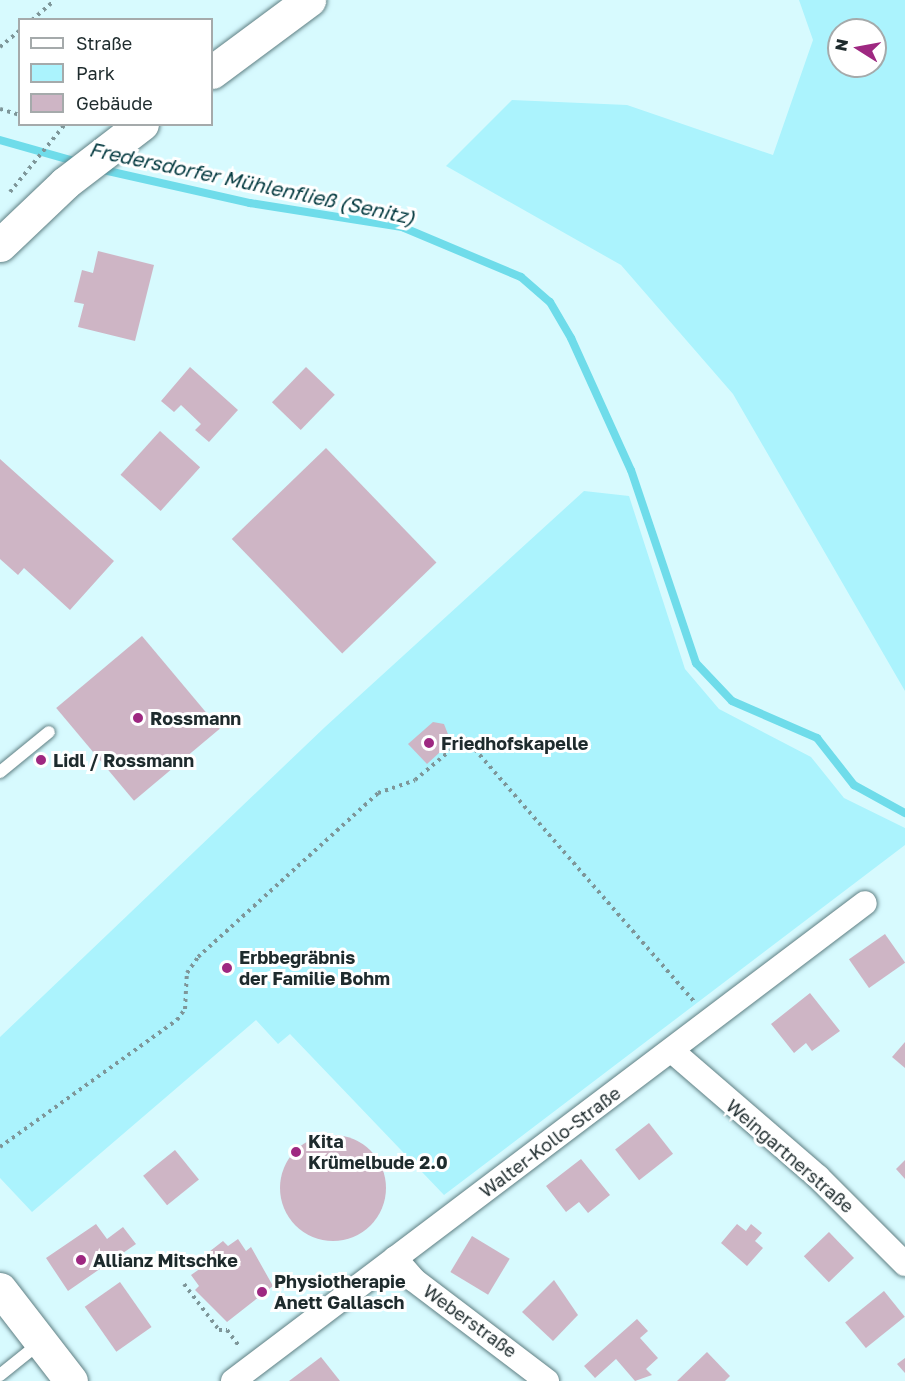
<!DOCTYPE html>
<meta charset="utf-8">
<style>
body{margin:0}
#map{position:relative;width:905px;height:1381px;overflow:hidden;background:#d7fafe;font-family:"Golos Text",sans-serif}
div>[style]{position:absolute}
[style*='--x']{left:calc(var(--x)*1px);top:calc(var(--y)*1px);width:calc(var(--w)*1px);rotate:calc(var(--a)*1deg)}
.green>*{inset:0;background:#abf3fd}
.stream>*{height:8px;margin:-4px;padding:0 4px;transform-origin:4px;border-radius:4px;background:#6fdcea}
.building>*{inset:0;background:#ceb5c5;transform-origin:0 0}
.round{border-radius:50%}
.path>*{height:4px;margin-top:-2px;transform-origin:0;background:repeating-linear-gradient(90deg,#7e9699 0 3px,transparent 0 7.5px)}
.roads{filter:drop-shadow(0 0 2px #5f7f83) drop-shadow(0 0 2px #5f7f83)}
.lane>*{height:12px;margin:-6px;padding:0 6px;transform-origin:6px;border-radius:6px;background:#fff}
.street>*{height:24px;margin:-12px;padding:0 12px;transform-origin:12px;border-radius:12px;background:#fff}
.secondary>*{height:33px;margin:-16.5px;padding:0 16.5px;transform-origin:16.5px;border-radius:16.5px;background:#fff}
.dots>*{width:16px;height:16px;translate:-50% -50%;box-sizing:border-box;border:3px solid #fff;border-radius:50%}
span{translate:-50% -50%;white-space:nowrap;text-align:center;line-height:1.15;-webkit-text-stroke:6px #fff;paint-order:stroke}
.poi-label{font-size:18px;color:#1e2b2d;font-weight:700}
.left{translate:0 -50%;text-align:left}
.street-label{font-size:18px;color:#1e2b2d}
.water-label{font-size:20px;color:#043a40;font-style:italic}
.legend{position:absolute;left:18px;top:18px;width:195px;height:108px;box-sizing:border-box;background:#fff;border:2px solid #a5aaab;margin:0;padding:8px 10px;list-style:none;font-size:18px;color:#1e2b2d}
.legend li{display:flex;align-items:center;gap:12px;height:30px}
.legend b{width:30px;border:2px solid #a5aaab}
.north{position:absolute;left:827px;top:18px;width:60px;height:60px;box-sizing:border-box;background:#fff;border:2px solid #a5aaab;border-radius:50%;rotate:281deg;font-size:16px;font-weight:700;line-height:24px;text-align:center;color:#1e2b2d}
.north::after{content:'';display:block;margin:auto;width:21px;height:27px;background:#9e2881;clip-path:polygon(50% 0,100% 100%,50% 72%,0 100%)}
</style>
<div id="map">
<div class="green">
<div style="clip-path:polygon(evenodd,799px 0,905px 0,905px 691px,733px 394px,621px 265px,446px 166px,512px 100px,627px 105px,773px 155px,813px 40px,799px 0,839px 30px,875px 30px,875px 66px,839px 66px,839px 30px)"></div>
<div style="clip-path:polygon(584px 491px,629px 496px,685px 669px,719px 709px,811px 757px,844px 798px,905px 828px,905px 845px,444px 1195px,290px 1034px,278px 1044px,256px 1020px,32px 1212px,0 1178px,0 1037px,325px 727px)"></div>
</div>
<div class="stream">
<div style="--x:0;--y:140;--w:80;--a:15.9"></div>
<div style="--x:99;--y:169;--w:155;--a:12.7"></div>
<div style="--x:250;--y:203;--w:154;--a:9"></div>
<div style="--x:402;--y:227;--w:129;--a:22.8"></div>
<div style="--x:521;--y:277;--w:38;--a:41"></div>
<div style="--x:550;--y:302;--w:42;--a:59.7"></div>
<div style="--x:571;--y:338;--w:145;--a:65.6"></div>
<div style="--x:631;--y:470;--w:204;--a:71.4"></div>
<div style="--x:696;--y:663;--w:52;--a:46.5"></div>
<div style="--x:732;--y:701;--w:93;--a:23.5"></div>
<div style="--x:817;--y:738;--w:60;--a:51.8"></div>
<div style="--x:854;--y:785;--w:58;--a:28.8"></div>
</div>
<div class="building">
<div style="clip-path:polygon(98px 251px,154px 265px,135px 341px,78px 327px,84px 304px,74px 302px,82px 270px,93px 273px)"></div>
<div style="clip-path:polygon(190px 367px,238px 410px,209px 442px,195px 430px,201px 424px,181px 405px,174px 412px,161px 401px)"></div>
<div style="left:306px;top:367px;width:40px;height:49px;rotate:44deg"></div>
<div style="left:160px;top:431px;width:54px;height:59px;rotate:42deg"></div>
<div style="left:326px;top:448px;width:159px;height:131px;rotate:46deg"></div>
<div style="clip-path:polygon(0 459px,114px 561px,70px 610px,24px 568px,18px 575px,0 559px)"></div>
<div style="left:142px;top:636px;width:121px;height:112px;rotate:50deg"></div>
<div style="clip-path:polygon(433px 722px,444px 724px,451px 742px,427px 764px,408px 744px)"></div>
<div style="left:885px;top:934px;width:35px;height:44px;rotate:55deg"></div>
<div style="clip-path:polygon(810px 993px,840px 1031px,812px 1051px,806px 1043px,794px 1053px,771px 1024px)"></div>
<div style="clip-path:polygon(905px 1042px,905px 1068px,892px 1057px)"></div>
<div style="left:649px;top:1123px;width:39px;height:43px;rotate:52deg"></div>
<div class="round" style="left:280px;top:1135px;width:106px;height:106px"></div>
<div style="left:175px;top:1150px;width:38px;height:41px;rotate:51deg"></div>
<div style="clip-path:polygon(581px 1159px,610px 1195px,588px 1213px,579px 1202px,566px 1212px,546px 1186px)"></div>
<div style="clip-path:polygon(905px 1160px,905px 1179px,896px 1169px)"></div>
<div style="clip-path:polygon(96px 1224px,107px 1239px,123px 1227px,136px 1244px,68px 1291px,46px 1258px)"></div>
<div style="clip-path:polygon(737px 1224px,746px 1231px,751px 1224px,762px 1233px,755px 1241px,763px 1248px,747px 1266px,721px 1243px)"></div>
<div style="left:829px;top:1232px;width:36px;height:35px;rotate:46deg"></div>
<div style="left:472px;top:1236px;width:44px;height:42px;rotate:31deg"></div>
<div style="clip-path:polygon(238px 1239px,246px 1251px,251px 1247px,273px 1286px,227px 1322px,195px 1290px,199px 1286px,191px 1275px,201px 1268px,196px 1262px,223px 1241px,228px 1246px)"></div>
<div style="clip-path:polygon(554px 1280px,578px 1315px,553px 1341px,522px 1312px)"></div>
<div style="left:120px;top:1282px;width:55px;height:43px;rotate:55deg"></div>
<div style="left:884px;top:1291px;width:33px;height:50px;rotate:51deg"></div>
<div style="clip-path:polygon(637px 1319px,648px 1331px,640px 1338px,658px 1358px,646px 1369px,652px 1375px,635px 1381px,616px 1359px,595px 1378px,584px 1366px)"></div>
<div style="clip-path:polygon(707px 1352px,730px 1376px,725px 1381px,677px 1381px)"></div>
<div style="clip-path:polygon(321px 1357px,340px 1381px,289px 1381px)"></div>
<div style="clip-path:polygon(905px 1358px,905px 1373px,897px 1364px)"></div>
</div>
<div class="path">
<div style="--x:32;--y:20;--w:30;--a:-41"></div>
<div style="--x:0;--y:47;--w:26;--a:-40"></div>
<div style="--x:0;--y:109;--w:21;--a:17"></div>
<div style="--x:10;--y:192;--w:87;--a:-51"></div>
<div style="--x:0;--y:1147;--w:218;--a:-35.7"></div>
<div style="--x:177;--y:1020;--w:14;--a:-54"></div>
<div style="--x:185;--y:1009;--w:36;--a:-87"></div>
<div style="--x:187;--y:973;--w:19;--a:-55"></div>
<div style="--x:198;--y:957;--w:244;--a:-42.3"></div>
<div style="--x:378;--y:793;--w:39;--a:-19"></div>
<div style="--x:415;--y:780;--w:65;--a:-40"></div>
<div style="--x:465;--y:738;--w:351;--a:49"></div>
<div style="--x:184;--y:1284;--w:58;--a:52.7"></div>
<div style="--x:219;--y:1330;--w:8;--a:0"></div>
<div style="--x:227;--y:1330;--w:20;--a:53"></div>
</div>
<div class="roads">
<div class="lane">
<div style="--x:0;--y:772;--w:63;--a:-39.2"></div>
<div style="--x:0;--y:1375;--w:53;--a:-38.8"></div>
</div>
<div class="street">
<div style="--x:672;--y:1051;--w:193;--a:40.8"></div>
<div style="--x:818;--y:1177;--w:123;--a:45"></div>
<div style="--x:395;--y:1258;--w:29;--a:49"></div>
<div style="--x:414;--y:1280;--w:167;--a:37.2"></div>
<div style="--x:233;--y:1381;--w:792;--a:-37.1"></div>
</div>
<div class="secondary">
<div style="--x:212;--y:72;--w:121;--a:-36.6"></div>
<div style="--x:0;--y:245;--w:90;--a:-43.6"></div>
<div style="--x:65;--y:183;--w:97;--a:-37.5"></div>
<div style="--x:0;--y:1289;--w:116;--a:52.3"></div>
</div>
</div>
<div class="dots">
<div style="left:138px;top:718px;background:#9e2881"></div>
<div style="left:429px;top:743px;background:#9e2881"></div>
<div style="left:41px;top:760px;background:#9e2881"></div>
<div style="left:227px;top:968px;background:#9e2881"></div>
<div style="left:296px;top:1152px;background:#9e2881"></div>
<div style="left:81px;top:1260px;background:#9e2881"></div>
<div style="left:262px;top:1292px;background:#9e2881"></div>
</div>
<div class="poi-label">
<span class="left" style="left:150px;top:718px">Rossmann</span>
<span class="left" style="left:441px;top:743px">Friedhofskapelle</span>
<span class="left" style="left:53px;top:760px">Lidl / Rossmann</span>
<span class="left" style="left:239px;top:968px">Erbbegräbnis<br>der Familie Bohm</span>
<span class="left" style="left:308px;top:1152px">Kita<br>Krümelbude 2.0</span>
<span class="left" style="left:93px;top:1260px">Allianz Mitschke</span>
<span class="left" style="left:274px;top:1292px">Physiotherapie<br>Anett Gallasch</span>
</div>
<div class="street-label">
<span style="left:550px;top:1142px;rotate:-37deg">Walter-Kollo-Straße</span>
<span style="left:790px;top:1156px;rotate:41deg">Weingartnerstraße</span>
<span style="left:470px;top:1321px;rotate:36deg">Weberstraße</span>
</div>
<div class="water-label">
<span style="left:252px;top:183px;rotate:12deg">Fredersdorfer Mühlenfließ (Senitz)</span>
</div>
<ul class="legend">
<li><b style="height:8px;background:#fff"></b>Straße</li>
<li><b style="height:16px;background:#abf3fd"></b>Park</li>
<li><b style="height:16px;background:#ceb5c5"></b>Gebäude</li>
</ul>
<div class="north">N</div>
</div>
